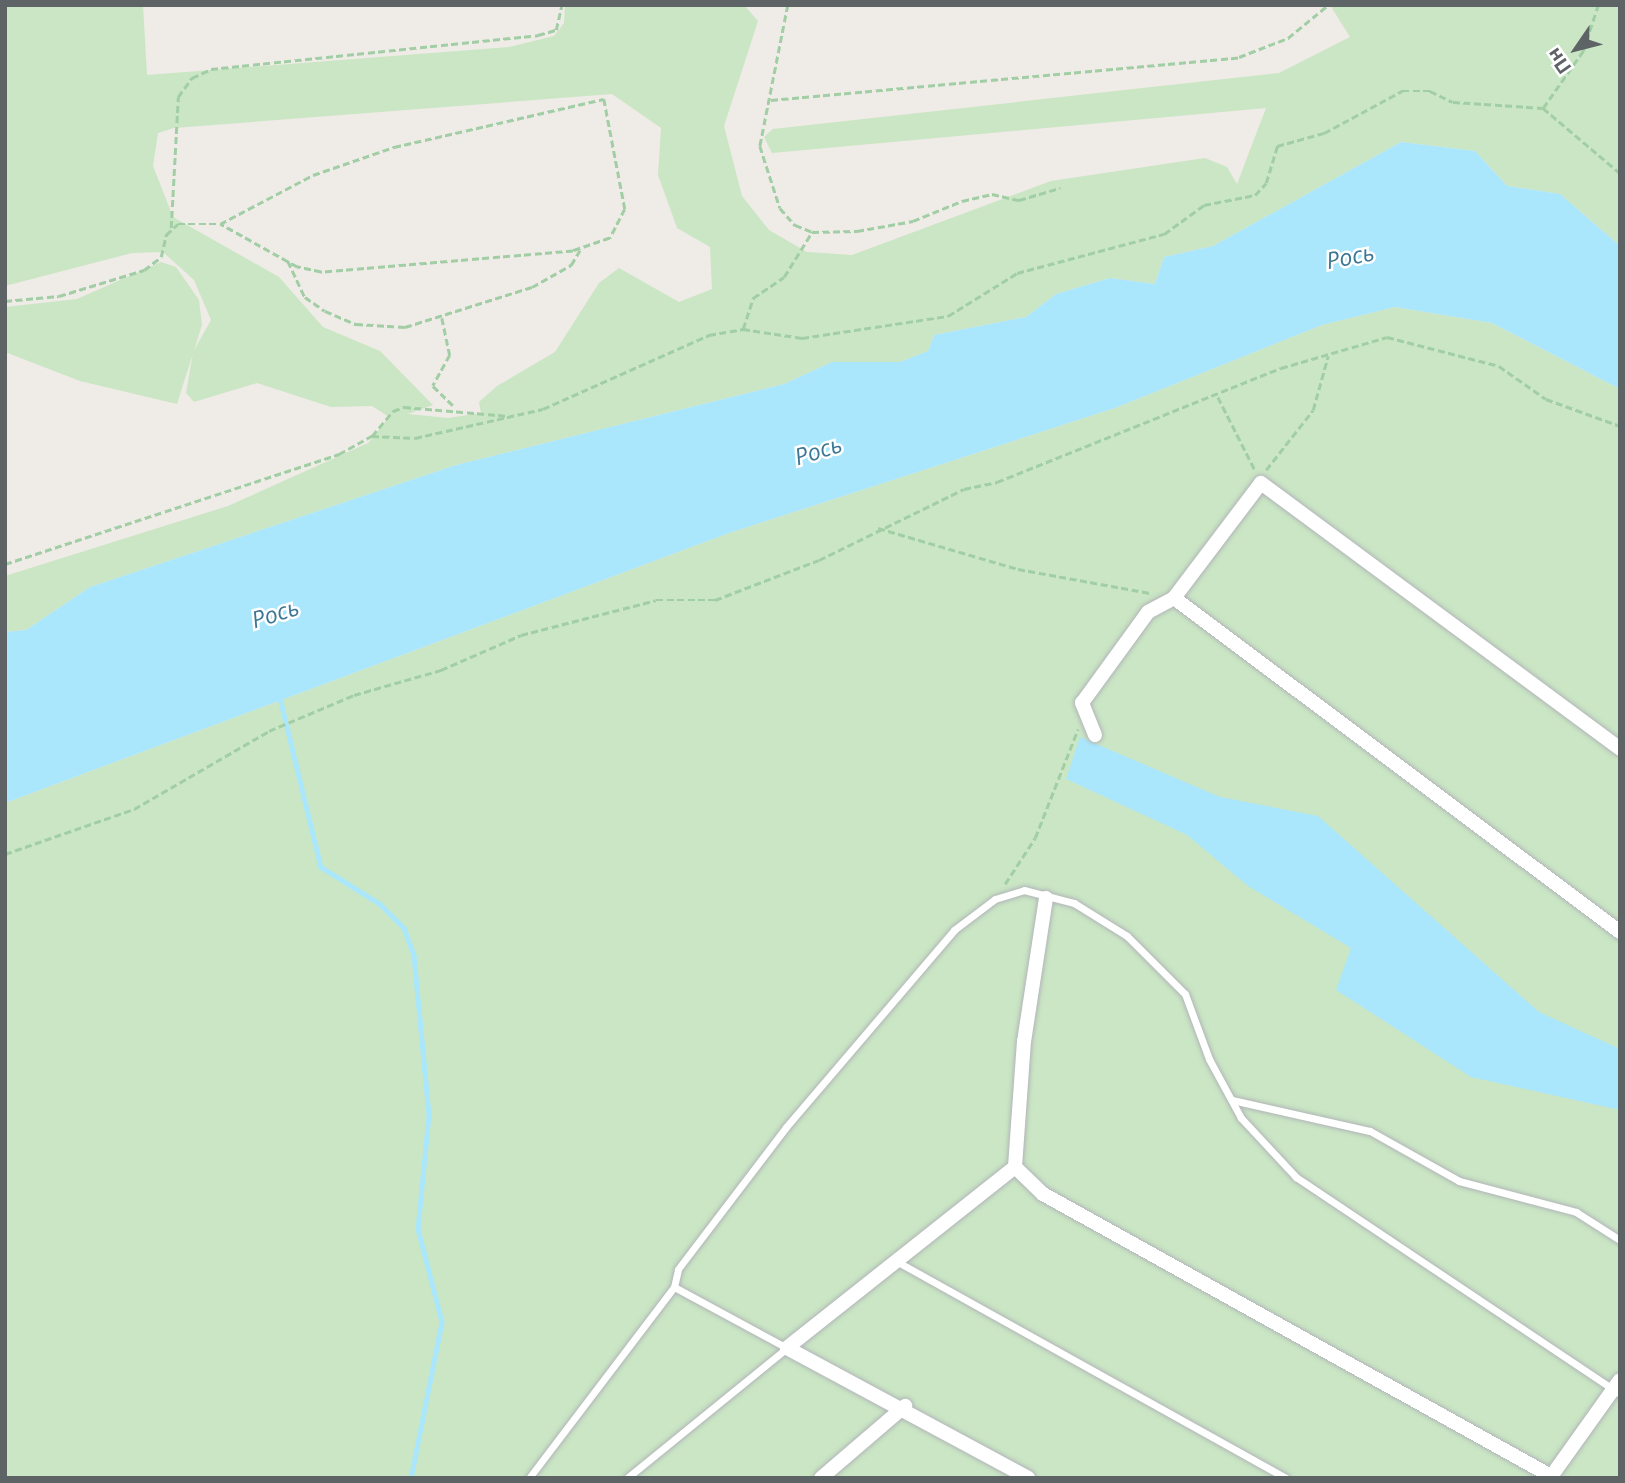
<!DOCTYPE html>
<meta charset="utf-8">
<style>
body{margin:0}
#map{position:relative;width:1625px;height:1483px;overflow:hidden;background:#efebe6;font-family:"Open Sans",sans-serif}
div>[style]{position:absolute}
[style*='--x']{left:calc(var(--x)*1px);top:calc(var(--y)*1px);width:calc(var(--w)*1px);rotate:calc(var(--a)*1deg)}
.green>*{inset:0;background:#cae6c4}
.water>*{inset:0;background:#aae7fc}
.stream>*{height:4.5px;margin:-2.25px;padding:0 2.25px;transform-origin:2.25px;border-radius:2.25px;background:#aae7fc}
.path>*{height:2.5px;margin-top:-1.25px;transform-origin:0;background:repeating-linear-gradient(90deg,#a1cea5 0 7px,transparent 0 10.5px)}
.roads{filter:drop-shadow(0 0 2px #b1b5b8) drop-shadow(0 0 2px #b1b5b8)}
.service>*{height:7px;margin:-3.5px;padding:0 3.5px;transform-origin:3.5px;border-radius:3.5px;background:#fff}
.minor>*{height:14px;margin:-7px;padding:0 7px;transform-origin:7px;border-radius:7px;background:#fff}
span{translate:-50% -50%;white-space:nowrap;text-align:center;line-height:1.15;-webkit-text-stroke:5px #fff;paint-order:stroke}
.water-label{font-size:23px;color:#3d7794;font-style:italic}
.frame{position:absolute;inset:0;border:7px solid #5e6366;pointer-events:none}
.north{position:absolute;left:1541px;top:14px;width:70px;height:70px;-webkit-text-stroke:5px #fff;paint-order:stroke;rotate:235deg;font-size:19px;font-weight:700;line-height:28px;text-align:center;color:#5e6366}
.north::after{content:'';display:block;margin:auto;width:24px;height:32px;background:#5e6366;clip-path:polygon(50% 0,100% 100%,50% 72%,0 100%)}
</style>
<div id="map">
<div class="green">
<div style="clip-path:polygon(evenodd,5px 5px,143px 5px,147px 75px,509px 47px,554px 36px,564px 23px,565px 5px,744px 5px,758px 21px,724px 126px,742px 196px,769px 230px,807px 252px,852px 255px,1051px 181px,1205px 158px,1227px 167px,1237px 184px,1266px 108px,772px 153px,764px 137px,773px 129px,1279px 73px,1350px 37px,1330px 5px,1620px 5px,1620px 246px,1560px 194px,1507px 186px,1475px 151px,1401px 142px,1213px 246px,1164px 257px,1155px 284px,1110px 278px,1056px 294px,1026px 317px,934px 335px,928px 351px,900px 362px,832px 362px,784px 384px,456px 465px,90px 587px,26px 630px,5px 632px,5px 576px,228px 506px,368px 443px,389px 417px,372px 406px,331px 407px,257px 383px,194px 402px,186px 393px,193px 352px,211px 320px,194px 280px,163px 252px,132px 253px,5px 286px,5px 5px,612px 94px,661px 128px,658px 175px,677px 228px,710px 247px,712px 289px,679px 302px,619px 268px,599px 283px,555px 352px,497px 386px,479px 402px,481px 413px,448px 418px,408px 414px,433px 405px,380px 351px,323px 327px,279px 277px,173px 217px,153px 166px,158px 133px,174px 128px,612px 94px)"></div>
<div style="clip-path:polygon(161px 262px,176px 267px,199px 300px,202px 325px,177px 404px,80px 381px,5px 352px,5px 307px,77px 299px)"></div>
<div style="clip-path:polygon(1395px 307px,1492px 323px,1620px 389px,1620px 1478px,5px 1478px,5px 803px,729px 533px,1115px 408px,1322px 325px)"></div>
</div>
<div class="water">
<div style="clip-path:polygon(1401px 142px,1475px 151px,1507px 186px,1560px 194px,1620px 246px,1620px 389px,1492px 323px,1395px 307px,1322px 325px,1115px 408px,729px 533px,5px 803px,5px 632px,26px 630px,90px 587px,456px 465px,784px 384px,832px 362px,900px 362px,928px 351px,934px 335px,1026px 317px,1056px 294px,1110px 278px,1155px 284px,1164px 257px,1213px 246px)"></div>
<div style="clip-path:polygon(1080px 737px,1220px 797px,1318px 816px,1539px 1012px,1620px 1049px,1620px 1110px,1471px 1077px,1336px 990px,1351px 948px,1248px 886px,1187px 835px,1066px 779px)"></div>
</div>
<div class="stream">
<div style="--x:280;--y:698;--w:174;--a:76.4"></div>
<div style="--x:321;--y:867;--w:70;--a:32.1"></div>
<div style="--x:380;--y:904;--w:34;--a:45"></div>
<div style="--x:404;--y:928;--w:30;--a:70"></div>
<div style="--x:414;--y:956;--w:160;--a:84.6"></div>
<div style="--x:429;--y:1115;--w:115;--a:95.5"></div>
<div style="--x:418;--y:1229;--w:96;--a:75.5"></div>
<div style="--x:442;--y:1322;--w:159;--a:101.2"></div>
</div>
<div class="path">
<div style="--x:788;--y:5;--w:144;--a:101.2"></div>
<div style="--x:760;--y:146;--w:65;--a:72.1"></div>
<div style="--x:780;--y:208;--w:23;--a:49"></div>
<div style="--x:795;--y:225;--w:18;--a:22"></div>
<div style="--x:812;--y:232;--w:45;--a:-1.3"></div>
<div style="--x:857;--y:231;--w:57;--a:-10.1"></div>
<div style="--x:913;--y:221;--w:53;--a:-22.2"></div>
<div style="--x:962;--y:201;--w:31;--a:-13"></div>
<div style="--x:992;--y:194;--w:28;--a:13"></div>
<div style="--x:1019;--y:200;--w:43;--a:-16.3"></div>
<div style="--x:771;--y:100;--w:470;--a:-5.2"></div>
<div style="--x:1239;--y:57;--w:53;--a:-21.2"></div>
<div style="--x:1288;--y:38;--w:52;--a:-39.5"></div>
<div style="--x:1543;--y:108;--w:70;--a:-54.9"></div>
<div style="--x:1583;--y:51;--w:48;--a:-71.9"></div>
<div style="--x:171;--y:228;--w:131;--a:-86.9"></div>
<div style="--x:178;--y:97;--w:24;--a:-54"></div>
<div style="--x:192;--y:78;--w:21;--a:-25"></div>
<div style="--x:211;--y:69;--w:329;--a:-5.9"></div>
<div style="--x:538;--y:35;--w:19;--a:-16"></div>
<div style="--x:556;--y:30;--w:26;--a:-77"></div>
<div style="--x:288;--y:261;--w:40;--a:65"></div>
<div style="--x:305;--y:297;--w:24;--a:35"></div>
<div style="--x:325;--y:311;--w:34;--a:23"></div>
<div style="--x:356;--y:324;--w:49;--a:3.5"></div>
<div style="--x:405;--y:327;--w:133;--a:-17.5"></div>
<div style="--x:532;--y:287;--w:45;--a:-29.4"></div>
<div style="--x:571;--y:265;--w:17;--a:-59"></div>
<div style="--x:5;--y:301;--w:54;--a:-5.3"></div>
<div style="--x:59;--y:296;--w:89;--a:-17"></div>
<div style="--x:144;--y:270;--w:21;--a:-37"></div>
<div style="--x:161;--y:257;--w:23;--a:-77"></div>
<div style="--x:166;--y:235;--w:16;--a:-43"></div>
<div style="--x:178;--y:224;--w:42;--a:0"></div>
<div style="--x:220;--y:224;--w:105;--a:-27.8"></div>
<div style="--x:313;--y:175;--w:86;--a:-19.1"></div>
<div style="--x:394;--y:147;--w:215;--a:-12.9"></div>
<div style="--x:604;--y:99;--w:112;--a:79.2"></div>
<div style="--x:625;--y:209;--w:33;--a:117"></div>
<div style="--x:610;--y:238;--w:39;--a:161"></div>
<div style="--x:573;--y:251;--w:253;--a:175.2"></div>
<div style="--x:321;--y:272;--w:25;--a:-168"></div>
<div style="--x:297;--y:267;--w:88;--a:-150.8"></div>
<div style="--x:442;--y:318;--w:38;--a:78"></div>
<div style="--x:450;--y:355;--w:35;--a:119"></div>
<div style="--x:433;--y:386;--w:29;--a:44"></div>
<div style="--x:743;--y:329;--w:33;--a:-72"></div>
<div style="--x:753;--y:298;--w:37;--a:-34"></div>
<div style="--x:784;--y:277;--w:53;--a:-58.1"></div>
<div style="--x:1218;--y:397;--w:82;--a:63.1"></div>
<div style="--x:372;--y:436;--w:33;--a:-50"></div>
<div style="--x:393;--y:411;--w:12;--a:-20"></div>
<div style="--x:404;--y:407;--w:105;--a:4.9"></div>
<div style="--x:1266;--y:470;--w:76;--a:-51.9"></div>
<div style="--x:1313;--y:410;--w:56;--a:-74.5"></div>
<div style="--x:878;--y:528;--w:146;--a:16.3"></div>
<div style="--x:1018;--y:569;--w:134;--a:10.3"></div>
<div style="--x:5;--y:564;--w:352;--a:-18.2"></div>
<div style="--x:339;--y:454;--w:38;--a:-29"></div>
<div style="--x:372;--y:436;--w:43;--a:2.7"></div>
<div style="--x:415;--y:438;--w:131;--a:-12.8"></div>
<div style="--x:543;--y:409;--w:182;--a:-24"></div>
<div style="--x:709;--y:335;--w:35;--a:-10"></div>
<div style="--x:743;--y:329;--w:60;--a:8.7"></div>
<div style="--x:802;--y:338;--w:148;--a:-8.6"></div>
<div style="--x:948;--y:316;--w:81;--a:-31.9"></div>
<div style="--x:1017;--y:273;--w:152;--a:-14.9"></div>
<div style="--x:1164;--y:234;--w:49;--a:-35.9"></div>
<div style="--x:1204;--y:205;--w:52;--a:-11.1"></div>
<div style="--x:1255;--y:195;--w:16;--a:-47"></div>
<div style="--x:1266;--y:183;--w:39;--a:-73"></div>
<div style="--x:1277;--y:146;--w:49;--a:-15.5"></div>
<div style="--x:1324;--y:133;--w:89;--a:-28.3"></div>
<div style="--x:1402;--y:91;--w:28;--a:0"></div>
<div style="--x:1430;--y:91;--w:25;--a:26"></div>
<div style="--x:1453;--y:102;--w:90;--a:3.8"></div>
<div style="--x:1543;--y:108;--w:101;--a:40.2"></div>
<div style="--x:5;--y:854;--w:137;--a:-19.2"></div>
<div style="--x:134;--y:809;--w:156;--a:-30"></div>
<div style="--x:269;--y:731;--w:92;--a:-23"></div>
<div style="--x:354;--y:695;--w:91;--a:-16"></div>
<div style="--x:441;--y:670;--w:87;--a:-23.6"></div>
<div style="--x:521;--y:635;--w:139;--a:-14.5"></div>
<div style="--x:656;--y:600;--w:59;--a:0"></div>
<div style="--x:715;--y:600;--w:111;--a:-21"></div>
<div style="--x:819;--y:560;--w:161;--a:-26.1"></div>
<div style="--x:964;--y:489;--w:34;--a:-12"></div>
<div style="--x:997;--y:482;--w:306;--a:-21.9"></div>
<div style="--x:1281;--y:368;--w:110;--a:-16.3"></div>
<div style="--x:1387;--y:337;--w:116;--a:14.5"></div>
<div style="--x:1499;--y:366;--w:57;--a:35.1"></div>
<div style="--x:1546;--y:399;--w:79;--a:20"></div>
<div style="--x:1005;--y:884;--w:55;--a:-56.9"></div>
<div style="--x:1035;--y:838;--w:117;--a:-68.5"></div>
</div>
<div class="roads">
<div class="service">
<div style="--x:1232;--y:1100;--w:141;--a:12.7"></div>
<div style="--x:1370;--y:1131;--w:102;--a:29.3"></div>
<div style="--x:1459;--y:1181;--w:121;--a:14.8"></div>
<div style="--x:1576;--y:1212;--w:52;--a:32.5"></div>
<div style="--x:896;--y:1261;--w:446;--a:29.1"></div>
<div style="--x:787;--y:1348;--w:128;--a:-151.6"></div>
<div style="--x:674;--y:1287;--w:18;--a:-77"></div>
<div style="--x:678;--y:1269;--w:178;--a:-52.7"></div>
<div style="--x:786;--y:1127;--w:259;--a:-49.5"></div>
<div style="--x:954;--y:930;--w:51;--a:-37.1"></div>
<div style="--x:995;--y:899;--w:30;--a:-17"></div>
<div style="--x:1024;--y:890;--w:52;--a:14.6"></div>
<div style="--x:1074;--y:903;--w:62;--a:31.9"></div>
<div style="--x:1127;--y:936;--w:82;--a:45"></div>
<div style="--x:1185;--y:994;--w:69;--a:69.7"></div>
<div style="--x:1209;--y:1059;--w:67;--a:61.5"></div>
<div style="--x:1241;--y:1118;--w:81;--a:47"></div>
<div style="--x:1296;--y:1177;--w:390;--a:33.8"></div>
<div style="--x:529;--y:1478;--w:240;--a:-52.8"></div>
<div style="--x:627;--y:1478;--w:206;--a:-39.1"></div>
</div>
<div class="minor">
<div style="--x:1174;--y:598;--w:557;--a:36.83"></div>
<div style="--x:1095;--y:735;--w:35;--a:-112"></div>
<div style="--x:1082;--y:703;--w:112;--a:-54"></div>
<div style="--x:1148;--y:612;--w:30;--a:-28"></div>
<div style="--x:1174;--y:598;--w:144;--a:-52.9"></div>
<div style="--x:1261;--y:483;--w:447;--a:36.5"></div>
<div style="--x:1046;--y:898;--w:145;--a:98.7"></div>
<div style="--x:1024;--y:1041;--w:126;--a:94.1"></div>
<div style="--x:1015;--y:1167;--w:39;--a:44"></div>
<div style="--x:1043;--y:1194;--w:581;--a:29.04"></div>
<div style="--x:1015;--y:1167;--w:291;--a:141.6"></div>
<div style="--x:787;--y:1348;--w:274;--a:28.3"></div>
<div style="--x:821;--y:1478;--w:111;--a:-40.6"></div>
<div style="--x:1550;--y:1478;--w:120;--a:-54.5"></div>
</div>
</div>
<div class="water-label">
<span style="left:1350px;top:256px;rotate:-11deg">Рось</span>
<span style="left:818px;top:450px;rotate:-17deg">Рось</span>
<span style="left:275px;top:613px;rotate:-17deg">Рось</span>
</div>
<div class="frame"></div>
<div class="north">Пн</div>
</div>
